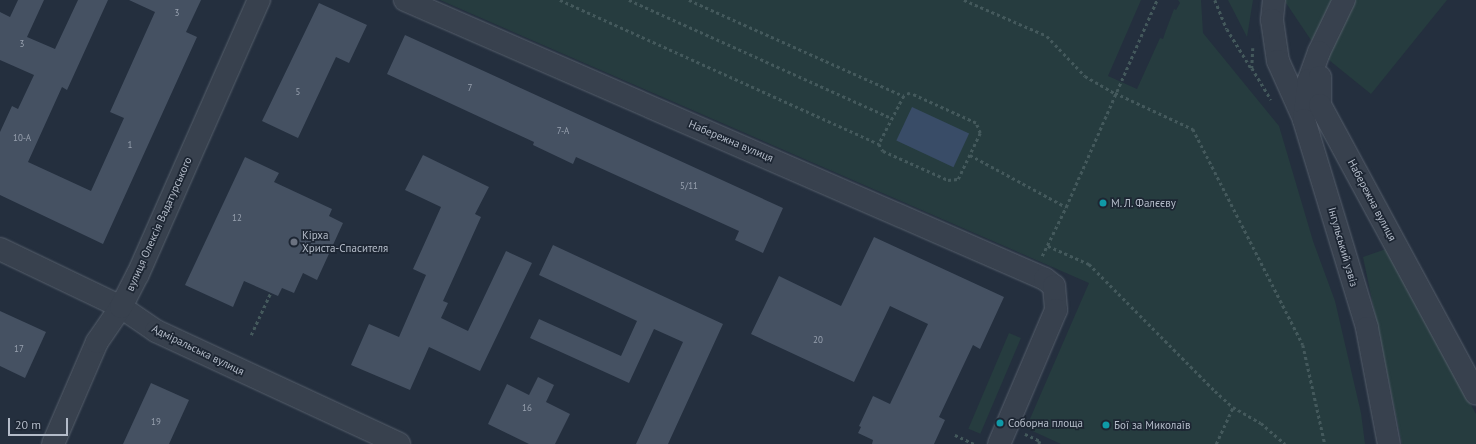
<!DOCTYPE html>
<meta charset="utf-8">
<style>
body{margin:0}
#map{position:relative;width:1476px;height:444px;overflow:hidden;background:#242f3e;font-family:"PT Sans",sans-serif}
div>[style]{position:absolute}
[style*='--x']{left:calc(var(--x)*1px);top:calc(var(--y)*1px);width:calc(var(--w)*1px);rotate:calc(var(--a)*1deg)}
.green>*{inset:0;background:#263c3f;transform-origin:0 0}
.water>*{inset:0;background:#394c67;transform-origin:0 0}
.building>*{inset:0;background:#455162}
.path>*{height:2.5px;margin-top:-1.25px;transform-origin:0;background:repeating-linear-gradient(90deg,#44595c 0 3px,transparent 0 6px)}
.roads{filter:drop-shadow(0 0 1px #565f6c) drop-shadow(0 0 1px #565f6c)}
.street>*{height:22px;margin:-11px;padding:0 11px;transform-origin:11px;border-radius:11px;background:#38414e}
.dots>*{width:11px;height:11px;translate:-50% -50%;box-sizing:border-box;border:2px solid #1d2633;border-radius:50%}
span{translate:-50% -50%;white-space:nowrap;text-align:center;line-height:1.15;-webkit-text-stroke:3.5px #1d2633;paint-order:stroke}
.number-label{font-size:9px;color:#98a1af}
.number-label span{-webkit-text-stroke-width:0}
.street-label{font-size:11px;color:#b4bcc9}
.poi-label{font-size:11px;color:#b4bcc9}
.left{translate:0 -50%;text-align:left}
.scale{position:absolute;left:8px;top:418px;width:60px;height:18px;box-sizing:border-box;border:2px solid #b4bcc9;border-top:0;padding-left:5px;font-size:12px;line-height:14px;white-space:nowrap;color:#b4bcc9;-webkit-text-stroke:3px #1d2633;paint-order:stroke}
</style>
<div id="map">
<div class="green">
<div style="clip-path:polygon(440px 0,1141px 0,1108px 76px,1137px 89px,1160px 38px,1163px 39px,1165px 33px,1174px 9px,1176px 10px,1180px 3px,1178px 0,1201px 0,1203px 33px,1279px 126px,1313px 241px,1335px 301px,1361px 413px,1365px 444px,1061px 444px,1026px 428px,1089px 283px)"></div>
<div style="clip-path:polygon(1228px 0,1253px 0,1247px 37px)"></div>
<div style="clip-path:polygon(1284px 0,1447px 0,1371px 94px,1319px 52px)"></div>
<div style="clip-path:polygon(1386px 249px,1476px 414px,1476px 444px,1402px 444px,1363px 257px)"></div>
<div style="left:1009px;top:333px;width:13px;height:104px;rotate:23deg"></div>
</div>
<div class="water">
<div style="left:912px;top:107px;width:63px;height:37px;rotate:25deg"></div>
</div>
<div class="building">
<div style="clip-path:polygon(18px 0,44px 0,27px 37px,55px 49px,78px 0,108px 0,67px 90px,62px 87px,28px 162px,91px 191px,124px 118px,110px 112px,155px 12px,129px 0,201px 0,186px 32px,197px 37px,103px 244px,0 195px,0 132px,12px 106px,18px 109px,34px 75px,0 60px,0 12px,10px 17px)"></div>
<div style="clip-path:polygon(319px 3px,367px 25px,349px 63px,336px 57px,298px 138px,262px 121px)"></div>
<div style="clip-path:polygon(405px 35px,783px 208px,763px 253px,735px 240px,739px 231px,576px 157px,573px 164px,533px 145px,534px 142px,387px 74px)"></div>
<div style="clip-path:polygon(423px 155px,489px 187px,475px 214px,481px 217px,443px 301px,448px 303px,441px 318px,468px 331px,506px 251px,532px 263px,480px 371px,429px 347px,410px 390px,351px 365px,369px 324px,399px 337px,426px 275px,413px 269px,441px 207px,405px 190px)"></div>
<div style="clip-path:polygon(245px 157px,279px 173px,274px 182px,332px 209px,329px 216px,343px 223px,317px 280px,303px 273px,294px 293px,282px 288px,278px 296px,244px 281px,233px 307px,185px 285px)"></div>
<div style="clip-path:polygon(874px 237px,1004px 297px,980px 349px,973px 345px,939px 417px,945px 420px,934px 444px,872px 444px,873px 440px,858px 433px,861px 427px,859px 426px,873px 396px,890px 404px,928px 324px,890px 306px,854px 382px,751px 334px,779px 276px,841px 306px)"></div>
<div style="clip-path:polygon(553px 245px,723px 324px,668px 444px,636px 444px,683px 342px,654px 329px,629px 383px,530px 338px,539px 319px,621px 356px,637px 321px,539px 275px)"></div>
<div style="clip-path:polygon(0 311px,46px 332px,25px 378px,0 366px)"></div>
<div style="clip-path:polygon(538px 377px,554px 385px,546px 402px,570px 414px,555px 444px,529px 444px,488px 424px,507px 384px,529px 395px)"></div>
<div style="clip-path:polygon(151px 383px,189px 400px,169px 444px,123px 444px)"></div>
</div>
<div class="path">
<div style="--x:560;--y:0;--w:350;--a:24.3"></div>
<div style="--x:879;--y:144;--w:8;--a:60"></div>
<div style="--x:883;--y:151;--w:71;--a:24"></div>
<div style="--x:948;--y:180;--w:10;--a:-6"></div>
<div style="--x:958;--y:179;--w:51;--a:-64.4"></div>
<div style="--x:980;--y:133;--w:11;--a:-112"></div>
<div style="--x:976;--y:123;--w:72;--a:-155.6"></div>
<div style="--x:910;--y:93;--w:7;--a:153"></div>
<div style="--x:904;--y:96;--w:54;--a:117.5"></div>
<div style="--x:629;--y:0;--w:288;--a:24.2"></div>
<div style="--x:689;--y:0;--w:235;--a:24.1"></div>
<div style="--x:964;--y:0;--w:90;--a:23.4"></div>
<div style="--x:1047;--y:36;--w:55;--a:46.5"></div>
<div style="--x:1085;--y:76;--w:34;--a:30"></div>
<div style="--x:1115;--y:93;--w:86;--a:24.8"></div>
<div style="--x:1193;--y:129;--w:242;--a:63"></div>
<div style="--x:1303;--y:345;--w:101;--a:77.5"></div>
<div style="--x:1215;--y:0;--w:31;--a:68"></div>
<div style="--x:1227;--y:29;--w:46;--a:58.4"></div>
<div style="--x:1253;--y:48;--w:20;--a:93"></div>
<div style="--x:1252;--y:68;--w:37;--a:59"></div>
<div style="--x:970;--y:155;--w:109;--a:28.4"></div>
<div style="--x:1048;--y:246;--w:45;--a:23.7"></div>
<div style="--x:1089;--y:264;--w:179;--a:45.2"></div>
<div style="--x:1215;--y:391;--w:24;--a:42"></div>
<div style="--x:1233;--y:407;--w:32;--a:30"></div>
<div style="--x:1261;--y:423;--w:32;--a:41"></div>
<div style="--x:1042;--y:256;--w:55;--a:-63.9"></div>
<div style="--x:1066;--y:207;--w:226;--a:-66.3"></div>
<div style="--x:251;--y:335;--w:47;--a:-65.1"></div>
<div style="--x:1025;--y:434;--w:17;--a:25"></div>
<div style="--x:1040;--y:441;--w:3;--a:108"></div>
<div style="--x:955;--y:435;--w:21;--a:25"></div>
<div style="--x:1216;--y:444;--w:41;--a:-65.3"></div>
</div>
<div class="roads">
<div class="street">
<div style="--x:405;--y:0;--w:698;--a:23.55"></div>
<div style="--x:1045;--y:279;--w:11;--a:38"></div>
<div style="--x:1054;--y:286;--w:24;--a:85"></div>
<div style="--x:1056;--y:310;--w:146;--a:113"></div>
<div style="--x:1274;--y:0;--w:20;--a:96"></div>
<div style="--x:1272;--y:20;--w:41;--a:81.7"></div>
<div style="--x:1278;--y:61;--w:64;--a:65.9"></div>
<div style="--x:1344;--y:0;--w:58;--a:115.7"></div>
<div style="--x:1319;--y:52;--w:30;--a:110"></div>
<div style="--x:1309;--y:80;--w:40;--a:97.1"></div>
<div style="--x:1304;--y:120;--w:217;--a:73.1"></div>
<div style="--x:1367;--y:328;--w:118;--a:79.3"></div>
<div style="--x:1320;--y:77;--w:28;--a:90"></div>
<div style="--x:1320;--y:105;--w:328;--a:61.6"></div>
<div style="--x:0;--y:249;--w:134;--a:25.6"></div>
<div style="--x:121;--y:307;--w:42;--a:34.4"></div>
<div style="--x:156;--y:331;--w:268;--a:24.9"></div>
<div style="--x:53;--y:444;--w:111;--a:-66.7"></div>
<div style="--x:97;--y:342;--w:42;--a:-55.6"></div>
<div style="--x:121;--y:307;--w:37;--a:-63"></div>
<div style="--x:138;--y:274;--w:300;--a:-66.2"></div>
</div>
</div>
<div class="dots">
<div style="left:1103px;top:203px;background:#0f9aa8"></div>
<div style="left:294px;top:242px;background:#6b7280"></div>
<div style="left:1000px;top:423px;background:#0f9aa8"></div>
<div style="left:1106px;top:425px;background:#0f9aa8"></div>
</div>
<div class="number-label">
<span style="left:177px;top:13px">3</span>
<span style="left:22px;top:44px">3</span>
<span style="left:470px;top:88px">7</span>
<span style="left:298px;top:92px">5</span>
<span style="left:563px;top:131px">7-А</span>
<span style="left:22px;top:138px">10-А</span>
<span style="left:130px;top:145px">1</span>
<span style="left:689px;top:186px">5/11</span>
<span style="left:237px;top:218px">12</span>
<span style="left:818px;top:340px">20</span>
<span style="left:19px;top:349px">17</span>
<span style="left:527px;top:408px">16</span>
<span style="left:156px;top:422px">19</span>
</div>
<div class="street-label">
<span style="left:731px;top:141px;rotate:23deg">Набережна вулиця</span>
<span style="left:1372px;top:200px;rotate:62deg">Набережна вулиця</span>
<span style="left:159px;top:224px;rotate:-66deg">вулиця Олексія Вадатурського</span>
<span style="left:1343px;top:247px;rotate:74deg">Інгульський узвіз</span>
<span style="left:198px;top:350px;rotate:26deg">Адміральська вулиця</span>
</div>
<div class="poi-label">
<span class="left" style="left:1111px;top:203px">М. Л. Фалєєву</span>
<span class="left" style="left:302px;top:242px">Кірха<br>Христа-Спасителя</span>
<span class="left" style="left:1008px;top:423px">Соборна площа</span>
<span class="left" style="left:1114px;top:425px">Бої за Миколаїв</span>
</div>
<div class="scale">20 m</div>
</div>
